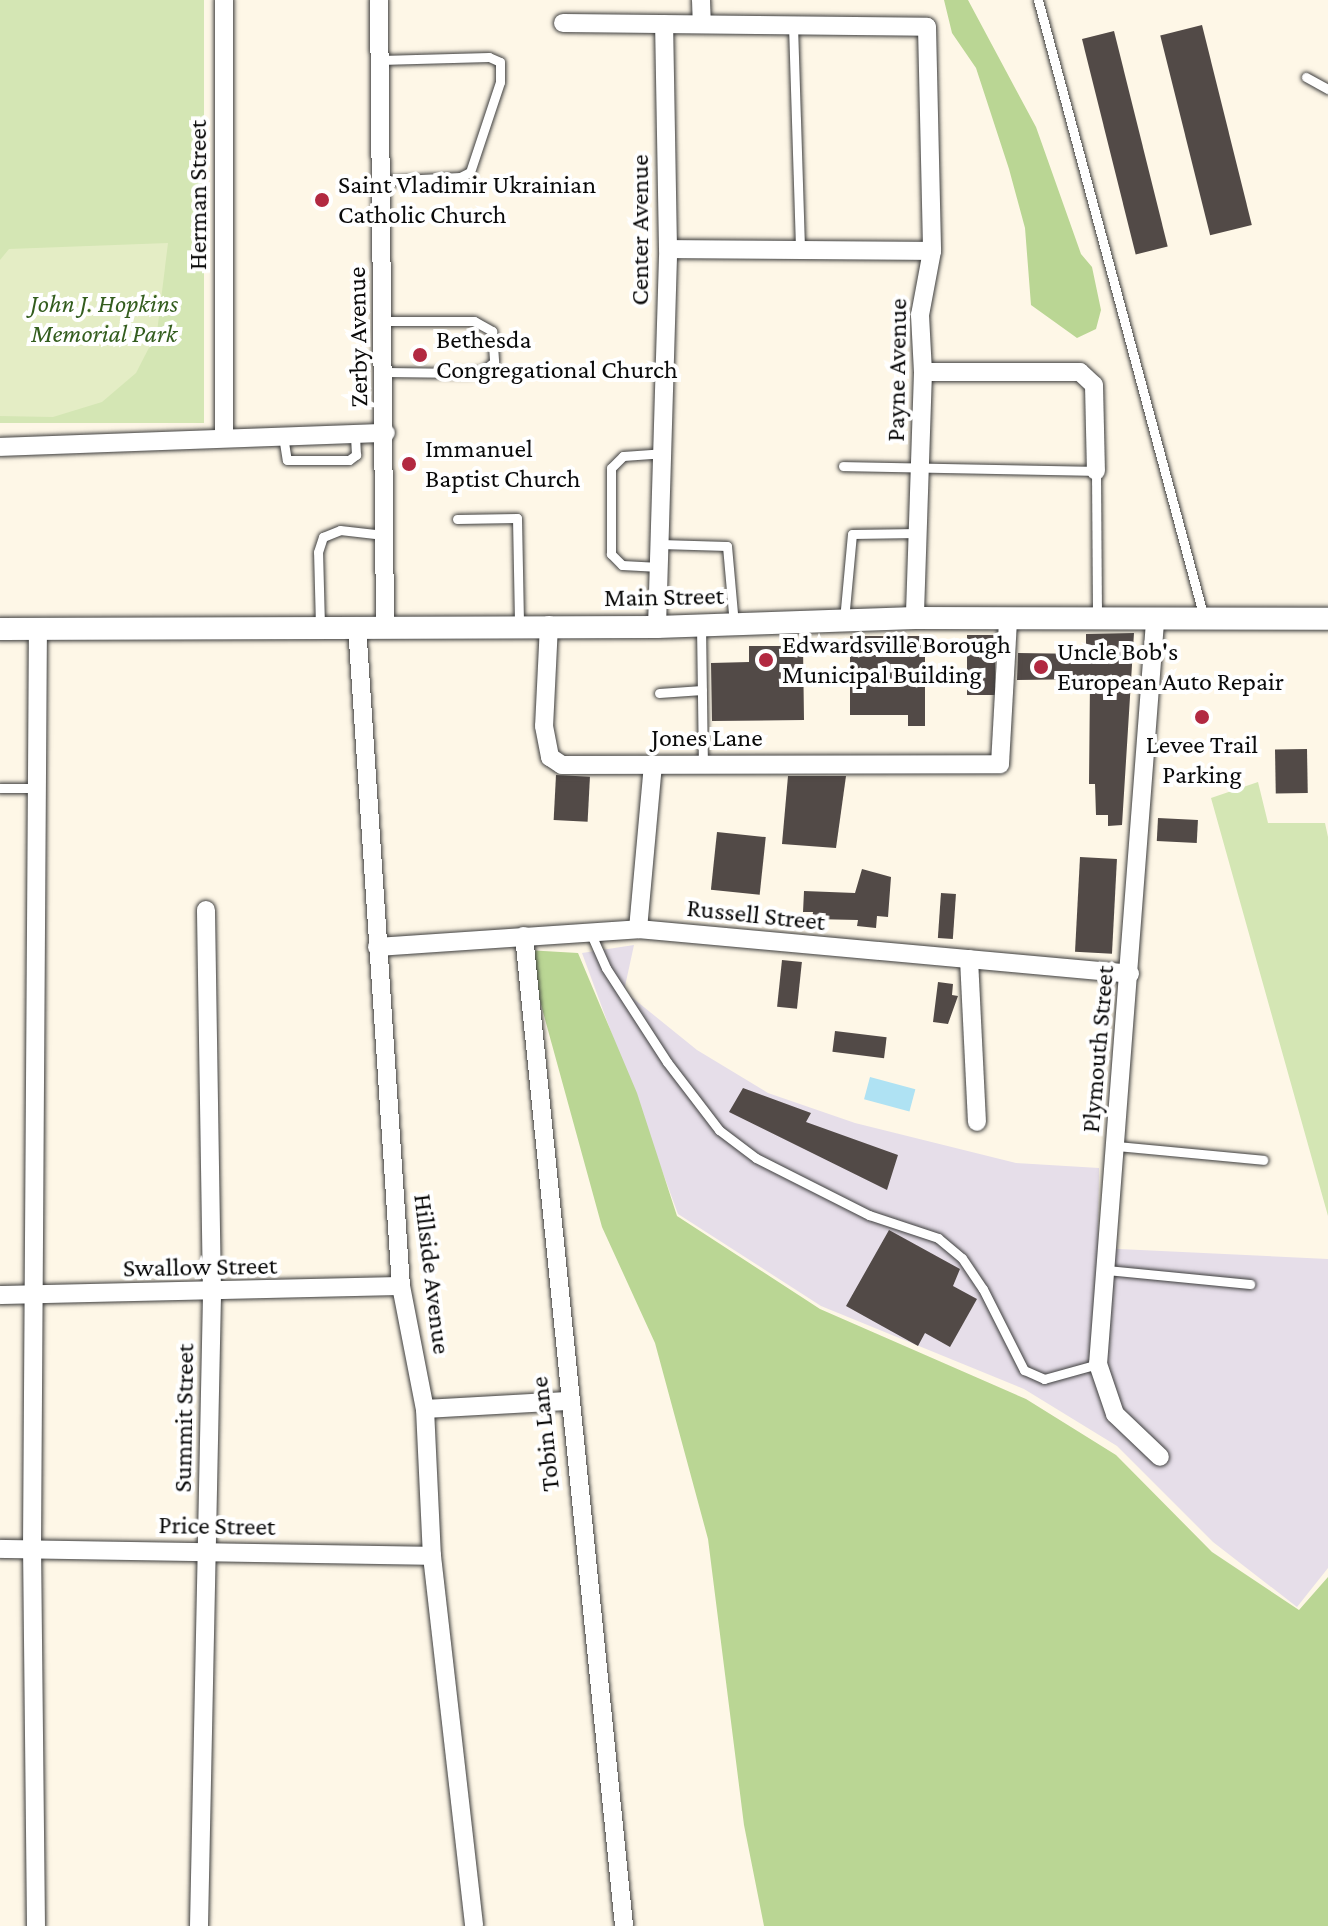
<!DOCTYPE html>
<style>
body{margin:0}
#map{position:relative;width:1328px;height:1926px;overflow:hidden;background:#fef7e7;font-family:"Crimson Pro",serif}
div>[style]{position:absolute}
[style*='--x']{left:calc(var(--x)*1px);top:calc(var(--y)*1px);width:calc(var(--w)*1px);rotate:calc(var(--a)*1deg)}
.industrial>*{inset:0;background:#e6dee9}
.green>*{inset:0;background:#d4e6b4;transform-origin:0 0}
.forest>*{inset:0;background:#bad694}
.pitch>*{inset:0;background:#e4edc5}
.water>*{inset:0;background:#afe2f3;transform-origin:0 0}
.building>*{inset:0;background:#524a47;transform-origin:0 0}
.roads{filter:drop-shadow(0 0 2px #3d3d3d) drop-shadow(0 0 2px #3d3d3d)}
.service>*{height:9px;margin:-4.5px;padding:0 4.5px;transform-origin:4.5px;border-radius:4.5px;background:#fff}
.minor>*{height:18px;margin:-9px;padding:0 9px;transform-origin:9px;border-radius:9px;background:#fff}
.tertiary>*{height:22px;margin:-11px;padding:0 11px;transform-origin:11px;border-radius:11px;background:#fff}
.dots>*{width:22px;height:22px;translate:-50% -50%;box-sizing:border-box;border:4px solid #fff;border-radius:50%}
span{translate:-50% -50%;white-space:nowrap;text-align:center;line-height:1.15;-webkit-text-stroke:8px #fff;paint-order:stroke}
.poi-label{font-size:26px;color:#0a0a0a}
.left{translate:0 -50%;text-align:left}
.street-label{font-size:26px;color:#0a0a0a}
.park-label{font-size:26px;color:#335d1e;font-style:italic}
</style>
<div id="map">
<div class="industrial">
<div style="clip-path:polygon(634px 945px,624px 991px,697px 1050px,768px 1093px,855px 1123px,1016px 1163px,1099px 1168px,1098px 1248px,1328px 1259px,1328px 1568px,1297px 1607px,1213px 1542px,1117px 1446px,1024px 1389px,821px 1306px,678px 1214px,582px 953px)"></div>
</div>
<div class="green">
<div style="left:0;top:0;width:204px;height:423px"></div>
<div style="clip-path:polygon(1258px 782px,1268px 823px,1325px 823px,1328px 837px,1328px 1216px,1211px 798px)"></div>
</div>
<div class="forest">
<div style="clip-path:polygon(944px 0,968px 0,1036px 127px,1081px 254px,1092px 267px,1101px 310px,1096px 329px,1077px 338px,1031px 305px,1025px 228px,1009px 169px,976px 68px,952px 33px)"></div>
<div style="clip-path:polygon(526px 950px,578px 953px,637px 1093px,677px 1216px,820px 1309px,1026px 1399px,1116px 1455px,1212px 1552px,1299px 1610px,1328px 1577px,1328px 1926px,764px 1926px,744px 1825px,708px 1539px,655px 1343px,602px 1227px)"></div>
</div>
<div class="pitch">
<div style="clip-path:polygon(168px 243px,157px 332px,136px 373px,102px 402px,53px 417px,0 416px,0 260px,9px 249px)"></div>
</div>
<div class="water">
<div style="left:870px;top:1077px;width:47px;height:23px;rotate:15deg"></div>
</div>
<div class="building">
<div style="left:1202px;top:25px;width:206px;height:43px;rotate:76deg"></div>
<div style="left:1114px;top:31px;width:222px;height:33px;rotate:76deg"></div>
<div style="clip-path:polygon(1134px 633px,1122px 825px,1108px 826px,1108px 815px,1096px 815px,1095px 784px,1089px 784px,1090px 679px,1017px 680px,1018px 653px,1086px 654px,1086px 634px)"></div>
<div style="left:967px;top:635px;width:28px;height:60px"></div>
<div style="clip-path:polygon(850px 636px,925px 636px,925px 726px,908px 726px,908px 715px,850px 715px)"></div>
<div style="clip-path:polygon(749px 646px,803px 646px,804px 720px,712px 721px,711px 663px,749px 662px)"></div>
<div style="left:1307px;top:749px;width:44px;height:32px;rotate:89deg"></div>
<div style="left:556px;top:775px;width:34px;height:45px;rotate:3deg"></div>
<div style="clip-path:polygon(788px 776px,846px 776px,836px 848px,782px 844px)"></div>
<div style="left:1158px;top:818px;width:40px;height:23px;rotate:3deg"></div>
<div style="left:717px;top:832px;width:49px;height:58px;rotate:6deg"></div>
<div style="left:1080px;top:857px;width:37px;height:95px;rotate:3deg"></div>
<div style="clip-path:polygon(862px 869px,891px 877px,888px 917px,877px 916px,876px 928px,857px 926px,858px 920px,812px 919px,813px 912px,803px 912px,804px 891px,855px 893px)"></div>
<div style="left:941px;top:893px;width:15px;height:45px;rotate:4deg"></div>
<div style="left:782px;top:960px;width:20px;height:47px;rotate:6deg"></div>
<div style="clip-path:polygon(938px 982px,953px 984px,952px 995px,958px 996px,948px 1024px,933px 1022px)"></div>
<div style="left:835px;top:1031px;width:52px;height:21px;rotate:7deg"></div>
<div style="clip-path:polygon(743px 1088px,811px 1113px,806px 1122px,898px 1155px,887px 1190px,729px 1112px)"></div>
<div style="clip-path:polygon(889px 1230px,960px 1269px,953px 1286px,977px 1299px,950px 1347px,925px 1333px,918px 1346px,846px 1306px)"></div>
</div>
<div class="roads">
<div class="service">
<div style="--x:1038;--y:0;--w:640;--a:74.96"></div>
<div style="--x:793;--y:25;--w:226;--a:88.2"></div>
<div style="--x:380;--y:60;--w:109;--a:-1.6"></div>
<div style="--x:489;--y:57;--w:12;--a:24"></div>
<div style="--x:500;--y:62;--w:20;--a:90"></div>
<div style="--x:500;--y:82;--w:95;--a:108.4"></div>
<div style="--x:470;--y:172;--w:11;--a:153"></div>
<div style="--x:460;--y:177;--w:78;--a:177.1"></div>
<div style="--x:1306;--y:77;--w:25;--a:29"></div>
<div style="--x:384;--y:321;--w:90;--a:0"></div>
<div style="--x:474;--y:321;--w:21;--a:29"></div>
<div style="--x:492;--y:331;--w:31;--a:86"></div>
<div style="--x:494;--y:362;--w:14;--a:141"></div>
<div style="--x:483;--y:371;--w:16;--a:173"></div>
<div style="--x:467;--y:373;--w:82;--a:-179.3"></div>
<div style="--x:283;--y:436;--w:24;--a:81"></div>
<div style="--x:287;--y:460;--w:62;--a:0"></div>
<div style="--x:349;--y:460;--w:9;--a:-36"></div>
<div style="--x:356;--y:455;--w:21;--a:-93"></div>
<div style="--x:843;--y:466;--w:253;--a:1.1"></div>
<div style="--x:1096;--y:471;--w:147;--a:89.6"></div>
<div style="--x:457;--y:519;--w:60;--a:-1"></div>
<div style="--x:517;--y:518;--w:106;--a:88.9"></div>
<div style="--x:660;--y:544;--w:67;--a:1.7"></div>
<div style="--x:727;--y:546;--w:78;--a:84.9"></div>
<div style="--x:659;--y:567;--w:37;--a:-177"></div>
<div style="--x:622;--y:565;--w:16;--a:-135"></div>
<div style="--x:611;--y:554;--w:86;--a:-90"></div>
<div style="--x:611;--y:468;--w:17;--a:-45"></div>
<div style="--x:623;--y:456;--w:39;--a:-4"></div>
<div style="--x:844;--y:620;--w:86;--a:-84.7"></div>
<div style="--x:852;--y:534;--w:66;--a:-0.9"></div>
<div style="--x:701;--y:625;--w:140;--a:89.2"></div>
<div style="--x:320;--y:626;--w:74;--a:-91.5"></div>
<div style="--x:318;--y:552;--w:16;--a:-72"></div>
<div style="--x:323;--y:537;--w:18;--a:-22"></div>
<div style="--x:340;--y:530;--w:44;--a:6.5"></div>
<div style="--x:659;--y:693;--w:43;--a:-4"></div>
<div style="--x:0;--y:788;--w:37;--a:0"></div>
<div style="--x:590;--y:932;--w:39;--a:66"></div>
<div style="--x:606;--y:968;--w:112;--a:57"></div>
<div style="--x:667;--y:1062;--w:86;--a:52.6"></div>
<div style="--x:719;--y:1130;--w:46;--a:37.1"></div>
<div style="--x:756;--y:1158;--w:127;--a:26.8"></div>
<div style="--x:869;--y:1215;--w:73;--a:18.4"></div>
<div style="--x:938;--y:1238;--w:31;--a:40"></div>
<div style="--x:962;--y:1258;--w:37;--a:56"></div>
<div style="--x:983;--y:1289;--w:91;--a:63.2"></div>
<div style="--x:1024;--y:1370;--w:22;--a:24"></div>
<div style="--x:1044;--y:1379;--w:56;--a:-15.5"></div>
<div style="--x:1116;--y:1146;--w:148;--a:5.4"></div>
<div style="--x:1106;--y:1270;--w:145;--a:5.6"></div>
</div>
<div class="minor">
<div style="--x:379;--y:0;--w:625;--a:89.45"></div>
<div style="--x:701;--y:0;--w:24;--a:88"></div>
<div style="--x:563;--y:23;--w:364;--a:0.6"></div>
<div style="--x:927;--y:27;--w:224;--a:88.7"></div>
<div style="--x:932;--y:251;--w:65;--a:100.6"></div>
<div style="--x:920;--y:315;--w:57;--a:87"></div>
<div style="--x:923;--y:372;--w:246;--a:91.9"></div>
<div style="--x:668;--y:249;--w:264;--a:0.4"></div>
<div style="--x:923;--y:372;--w:157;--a:0"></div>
<div style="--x:1080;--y:372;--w:19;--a:43"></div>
<div style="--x:1094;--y:385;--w:86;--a:88.7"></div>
<div style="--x:224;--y:438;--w:438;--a:-90"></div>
<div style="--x:0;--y:447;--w:386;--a:-2.1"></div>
<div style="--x:1155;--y:622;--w:744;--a:94.39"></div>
<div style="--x:1098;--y:1364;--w:53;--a:71.2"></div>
<div style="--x:1115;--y:1414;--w:62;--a:43.7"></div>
<div style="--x:549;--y:625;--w:101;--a:92.8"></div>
<div style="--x:544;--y:726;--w:32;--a:79"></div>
<div style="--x:550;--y:757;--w:14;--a:34"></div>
<div style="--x:562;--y:765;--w:438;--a:-0.1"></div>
<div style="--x:1000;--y:764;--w:144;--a:-86.8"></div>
<div style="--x:357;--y:626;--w:661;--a:86.19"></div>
<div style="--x:401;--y:1286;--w:125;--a:79"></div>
<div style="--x:425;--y:1409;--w:147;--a:87.3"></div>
<div style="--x:432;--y:1556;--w:372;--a:83.5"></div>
<div style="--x:657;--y:627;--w:378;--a:-88.3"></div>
<div style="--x:668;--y:249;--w:225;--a:-91"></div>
<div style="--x:638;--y:929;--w:165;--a:-84.8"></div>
<div style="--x:524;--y:936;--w:995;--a:84.23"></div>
<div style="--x:377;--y:947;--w:262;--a:-3.9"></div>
<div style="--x:638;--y:929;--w:494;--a:5.2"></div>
<div style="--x:969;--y:959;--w:163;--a:87.2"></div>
<div style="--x:0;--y:1295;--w:401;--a:-1.3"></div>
<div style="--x:425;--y:1409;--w:142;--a:-3.2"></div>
<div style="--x:0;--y:1549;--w:432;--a:0.9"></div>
<div style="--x:36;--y:1926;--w:378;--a:-90.6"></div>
<div style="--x:32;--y:1548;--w:920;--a:-89.63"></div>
<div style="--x:199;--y:1926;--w:632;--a:-88.82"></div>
<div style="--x:212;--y:1294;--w:384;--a:-90.9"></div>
</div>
<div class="tertiary">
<div style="--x:0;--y:629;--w:657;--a:-0.17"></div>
<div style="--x:657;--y:627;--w:258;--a:-2"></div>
<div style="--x:915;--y:618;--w:413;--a:0.1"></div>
</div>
</div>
<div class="dots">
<div style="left:322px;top:200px;background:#b22941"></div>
<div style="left:420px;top:355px;background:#b22941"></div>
<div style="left:409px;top:464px;background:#b22941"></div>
<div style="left:766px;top:660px;background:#b22941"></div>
<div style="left:1041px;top:667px;background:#b22941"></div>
<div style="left:1202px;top:717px;background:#b22941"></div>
</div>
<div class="poi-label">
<span class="left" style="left:338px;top:200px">Saint Vladimir Ukrainian<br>Catholic Church</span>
<span class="left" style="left:436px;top:355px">Bethesda<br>Congregational Church</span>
<span class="left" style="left:425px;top:464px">Immanuel<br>Baptist Church</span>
<span class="left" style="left:782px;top:660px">Edwardsville Borough<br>Municipal Building</span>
<span class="left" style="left:1057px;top:667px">Uncle Bob's<br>European Auto Repair</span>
<span style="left:1202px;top:760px">Levee Trail<br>Parking</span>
</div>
<div class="street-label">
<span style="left:198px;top:195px;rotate:-90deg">Herman Street</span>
<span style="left:640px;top:230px;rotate:-90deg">Center Avenue</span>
<span style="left:358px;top:337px;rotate:-91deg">Zerby Avenue</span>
<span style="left:897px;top:370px;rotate:-89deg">Payne Avenue</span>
<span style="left:664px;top:597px;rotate:-1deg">Main Street</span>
<span style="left:707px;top:738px">Jones Lane</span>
<span style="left:756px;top:915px;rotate:6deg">Russell Street</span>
<span style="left:1098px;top:1049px;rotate:-85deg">Plymouth Street</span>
<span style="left:200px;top:1267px;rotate:-1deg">Swallow Street</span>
<span style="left:432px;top:1274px;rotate:83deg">Hillside Avenue</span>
<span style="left:184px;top:1418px;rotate:-89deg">Summit Street</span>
<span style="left:545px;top:1434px;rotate:-96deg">Tobin Lane</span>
<span style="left:217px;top:1526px;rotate:1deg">Price Street</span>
</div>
<div class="park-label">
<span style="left:104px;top:319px">John J. Hopkins<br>Memorial Park</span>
</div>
</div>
